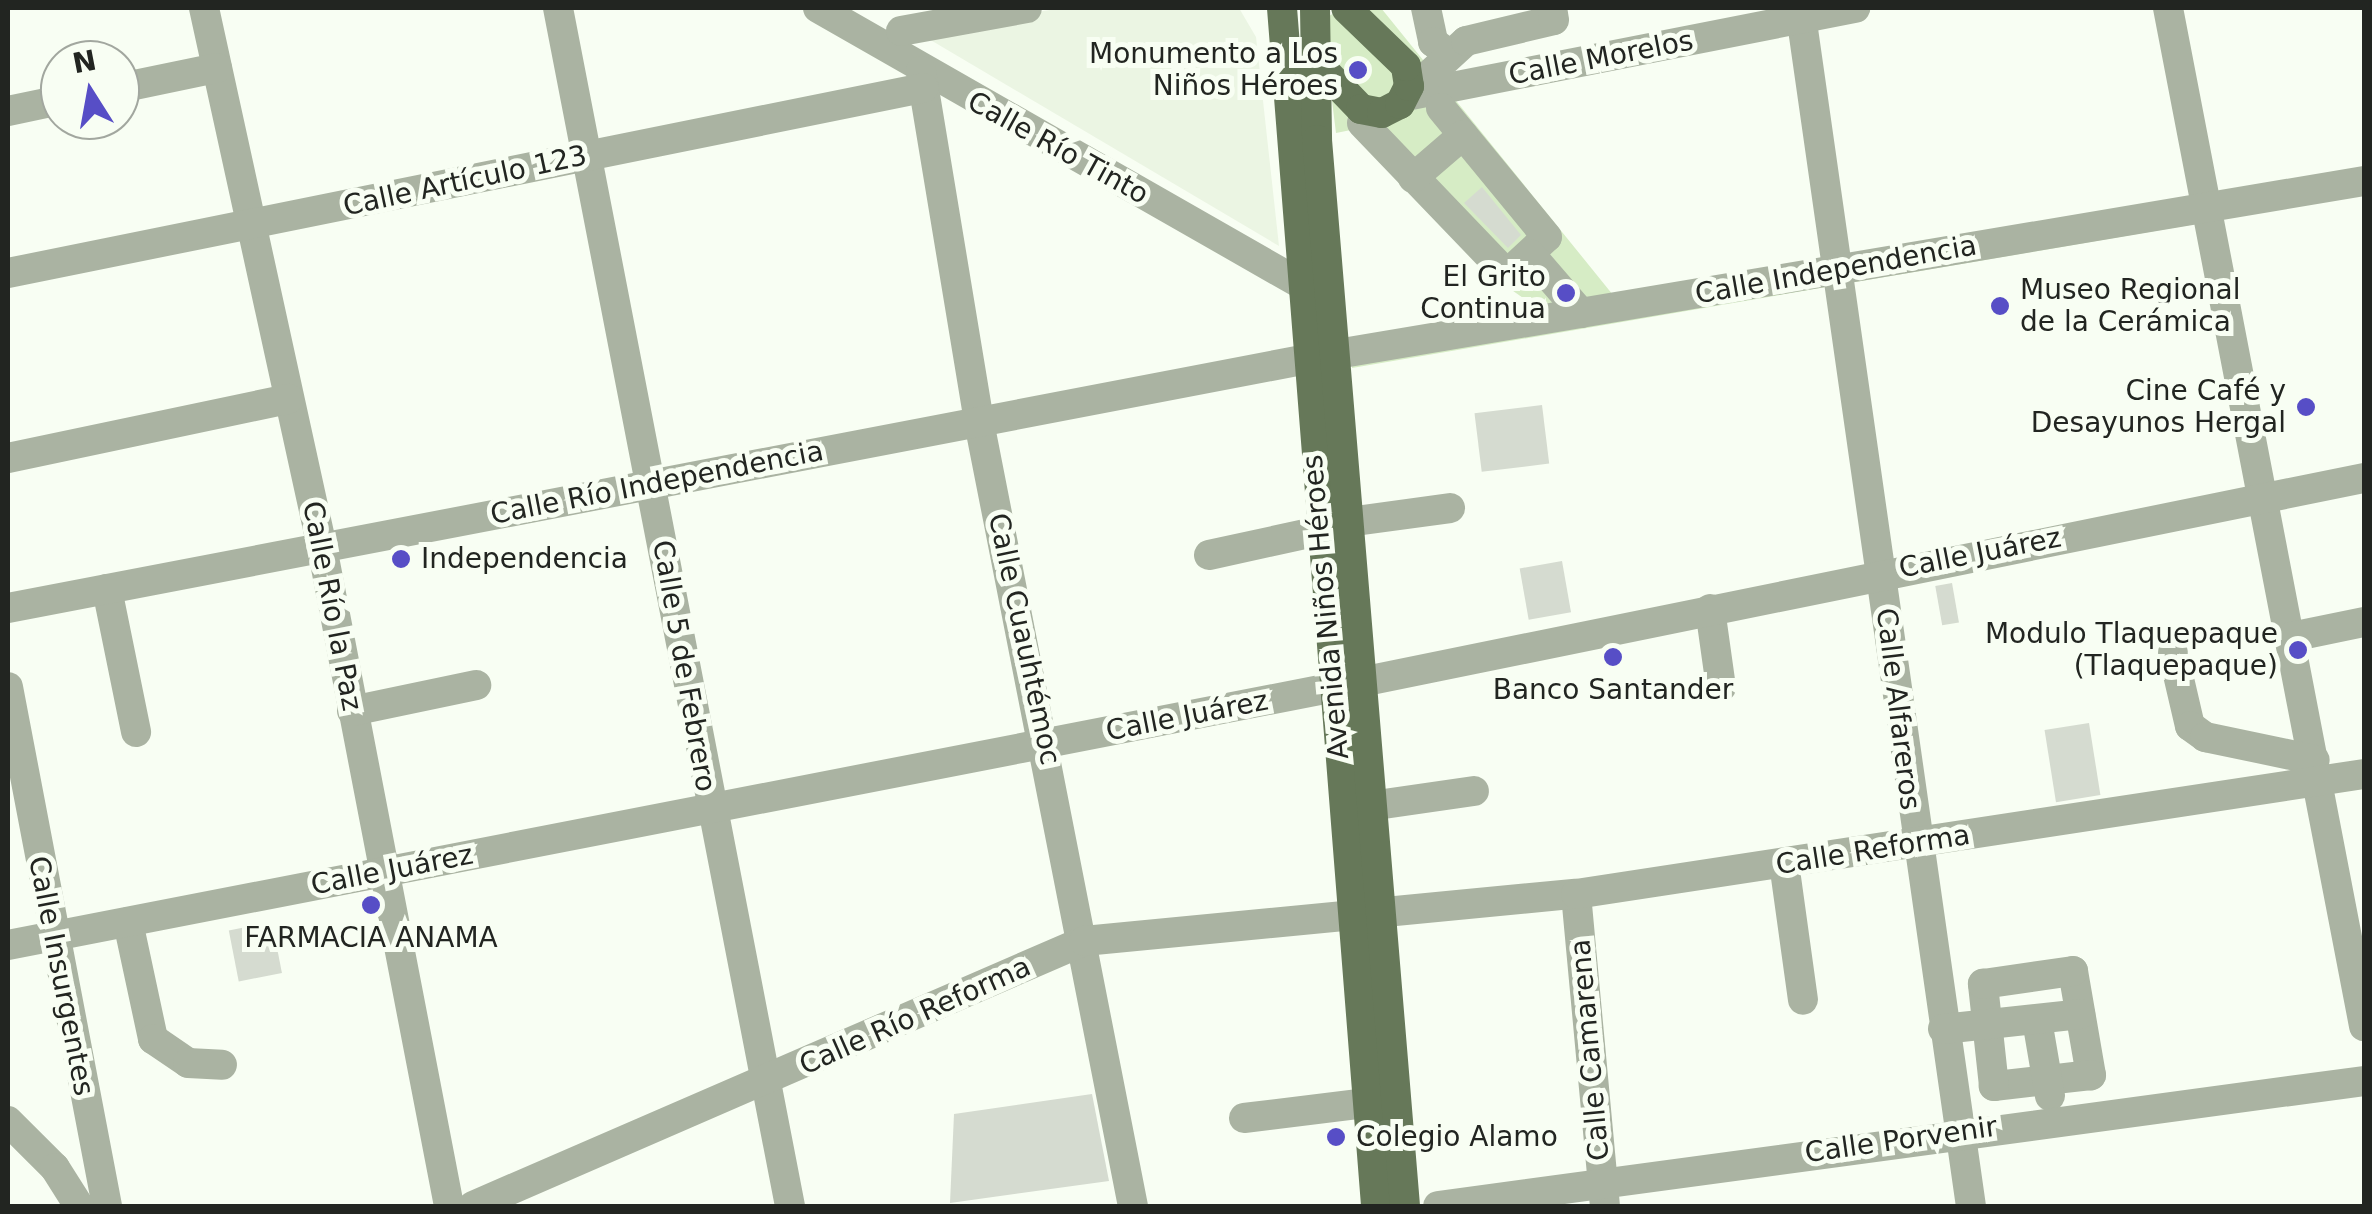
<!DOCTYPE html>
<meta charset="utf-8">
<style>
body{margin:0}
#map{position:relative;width:2372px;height:1214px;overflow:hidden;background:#f8fef3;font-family:"DejaVu Sans",sans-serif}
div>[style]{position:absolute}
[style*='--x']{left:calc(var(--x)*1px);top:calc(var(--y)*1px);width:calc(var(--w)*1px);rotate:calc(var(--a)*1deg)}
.built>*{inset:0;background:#ebf5e3}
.green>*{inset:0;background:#d6ecc5}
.building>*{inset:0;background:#d5dbd0;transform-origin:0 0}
.minor>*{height:30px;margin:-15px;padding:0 15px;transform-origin:15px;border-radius:15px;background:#aab3a2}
.major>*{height:30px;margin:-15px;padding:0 15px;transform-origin:15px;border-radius:15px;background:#667859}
.dots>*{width:28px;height:28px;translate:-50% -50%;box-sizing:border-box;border:5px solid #f8fef3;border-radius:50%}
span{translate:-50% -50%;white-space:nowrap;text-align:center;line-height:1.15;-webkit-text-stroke:10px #f8fef3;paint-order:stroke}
.poi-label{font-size:28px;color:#222521}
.right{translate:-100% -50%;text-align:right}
.left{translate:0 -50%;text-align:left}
.street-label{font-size:28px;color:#222521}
.frame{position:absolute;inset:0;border:10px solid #222521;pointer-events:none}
.north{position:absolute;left:40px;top:40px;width:100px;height:100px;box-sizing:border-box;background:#f8fef3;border:2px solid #a2a79f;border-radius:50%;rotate:349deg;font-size:28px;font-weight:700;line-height:40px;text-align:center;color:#222521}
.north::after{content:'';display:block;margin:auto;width:35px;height:45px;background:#574ec6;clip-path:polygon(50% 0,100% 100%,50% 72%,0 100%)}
</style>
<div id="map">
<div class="built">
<div style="clip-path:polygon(1062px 8px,1239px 8px,1256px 37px,1279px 246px,917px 32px)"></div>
</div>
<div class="green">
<div style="clip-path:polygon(1343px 8px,1381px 8px,1613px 295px,2213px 221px,1352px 368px,1351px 339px,1536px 307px,1496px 279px,1356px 129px,1336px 133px,1325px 45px,1329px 16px)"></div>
</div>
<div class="building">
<div style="clip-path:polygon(1482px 187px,1521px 235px,1508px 248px,1464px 203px)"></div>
<div style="left:1542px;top:405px;width:59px;height:68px;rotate:83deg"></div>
<div style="left:1562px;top:561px;width:52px;height:43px;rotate:80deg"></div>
<div style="left:1952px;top:583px;width:40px;height:17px;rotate:80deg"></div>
<div style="left:2089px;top:723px;width:73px;height:45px;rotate:81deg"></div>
<div style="left:272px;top:922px;width:52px;height:44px;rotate:79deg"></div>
<div style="clip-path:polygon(1092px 1094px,1109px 1181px,950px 1203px,954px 1114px)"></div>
</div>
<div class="minor">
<div style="--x:204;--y:8;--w:552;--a:77.65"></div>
<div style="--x:322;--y:547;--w:671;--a:79.09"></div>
<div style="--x:558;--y:8;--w:1220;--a:79.04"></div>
<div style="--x:818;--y:8;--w:556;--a:29.74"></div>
<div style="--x:1426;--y:8;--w:35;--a:78"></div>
<div style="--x:1433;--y:42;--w:21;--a:37"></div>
<div style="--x:1800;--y:8;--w:1210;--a:81.88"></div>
<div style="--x:2168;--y:8;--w:1037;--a:79.1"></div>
<div style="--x:901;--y:31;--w:128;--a:-10.3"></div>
<div style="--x:921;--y:71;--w:356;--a:80.6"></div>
<div style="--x:979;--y:422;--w:799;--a:78.89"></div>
<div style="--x:120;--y:88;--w:99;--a:-11.7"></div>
<div style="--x:1406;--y:96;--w:458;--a:-11.1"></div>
<div style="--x:1406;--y:96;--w:81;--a:-42.5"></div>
<div style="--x:1466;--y:41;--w:90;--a:-13.4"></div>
<div style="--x:1554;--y:20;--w:12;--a:-99"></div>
<div style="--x:8;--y:111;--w:53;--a:-11.9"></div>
<div style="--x:1362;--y:123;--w:209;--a:46.2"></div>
<div style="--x:1507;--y:274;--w:54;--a:-42.8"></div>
<div style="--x:1547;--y:237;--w:167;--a:-129.4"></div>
<div style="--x:1413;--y:178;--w:66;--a:-40.7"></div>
<div style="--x:1530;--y:254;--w:78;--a:49.2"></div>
<div style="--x:8;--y:273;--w:934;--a:-11.43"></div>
<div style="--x:8;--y:458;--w:287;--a:-11.9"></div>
<div style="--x:1348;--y:522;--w:103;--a:-7.8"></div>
<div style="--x:1209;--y:555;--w:113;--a:-12.3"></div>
<div style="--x:107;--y:589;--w:146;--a:78.5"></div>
<div style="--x:8;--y:608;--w:1323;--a:-10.85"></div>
<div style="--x:1307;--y:359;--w:1072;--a:-9.56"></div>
<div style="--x:1710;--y:609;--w:79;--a:82"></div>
<div style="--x:2291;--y:637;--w:75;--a:-11.6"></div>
<div style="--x:2173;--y:653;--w:75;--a:76.9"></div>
<div style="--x:2190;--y:726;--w:19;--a:36"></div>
<div style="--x:2205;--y:737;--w:112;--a:11.8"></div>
<div style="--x:8;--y:687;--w:528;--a:79.2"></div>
<div style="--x:352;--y:711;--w:127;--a:-11.8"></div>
<div style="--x:1370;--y:806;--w:105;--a:-8.2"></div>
<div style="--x:1784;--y:863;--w:138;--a:82.1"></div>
<div style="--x:1576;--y:894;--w:313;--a:84.7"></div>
<div style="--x:128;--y:922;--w:120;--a:77.9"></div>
<div style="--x:153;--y:1039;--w:42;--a:34.4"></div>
<div style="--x:188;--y:1063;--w:34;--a:3"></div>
<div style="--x:8;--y:945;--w:1378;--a:-11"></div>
<div style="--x:1361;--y:682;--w:1024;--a:-11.5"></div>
<div style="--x:2073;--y:971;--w:106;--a:80.2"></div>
<div style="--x:2091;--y:1075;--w:98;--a:173.5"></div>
<div style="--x:1994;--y:1086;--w:103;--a:-96.2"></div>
<div style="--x:1983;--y:984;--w:91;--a:-8.2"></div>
<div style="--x:2037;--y:1020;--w:77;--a:80.3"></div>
<div style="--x:1943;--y:1029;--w:138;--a:-6.2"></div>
<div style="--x:1244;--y:1118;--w:124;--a:-7"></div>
<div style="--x:8;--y:1121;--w:66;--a:45"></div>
<div style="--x:55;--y:1168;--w:45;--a:57.7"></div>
<div style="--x:473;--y:1206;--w:666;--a:-23.45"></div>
<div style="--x:1084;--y:941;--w:494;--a:-5.5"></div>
<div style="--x:1576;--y:894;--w:797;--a:-8.66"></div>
<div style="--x:1438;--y:1206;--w:934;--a:-7.69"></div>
</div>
<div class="major">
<div style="--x:1282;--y:8;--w:1202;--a:85.51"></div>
<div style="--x:1315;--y:8;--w:132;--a:89.1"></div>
<div style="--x:1317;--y:140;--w:1070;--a:85.28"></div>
<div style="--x:1308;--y:54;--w:76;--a:46.1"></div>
<div style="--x:1361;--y:109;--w:21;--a:11"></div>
<div style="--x:1382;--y:113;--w:20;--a:-27"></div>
<div style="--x:1400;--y:104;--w:20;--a:-63"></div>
<div style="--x:1409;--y:86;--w:20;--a:-99"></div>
<div style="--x:1406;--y:66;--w:83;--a:-136"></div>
</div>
<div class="dots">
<div style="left:1358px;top:70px;background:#574ec6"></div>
<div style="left:1566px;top:293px;background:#574ec6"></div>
<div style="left:2000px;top:306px;background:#574ec6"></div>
<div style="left:2306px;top:407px;background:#574ec6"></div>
<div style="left:401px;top:559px;background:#574ec6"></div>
<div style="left:2298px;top:650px;background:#574ec6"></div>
<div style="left:1613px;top:657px;background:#574ec6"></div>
<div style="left:371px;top:905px;background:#574ec6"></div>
<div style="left:1336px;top:1137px;background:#574ec6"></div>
</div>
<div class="poi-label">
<span class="right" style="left:1338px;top:70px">Monumento a Los<br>Niños Héroes</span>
<span class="right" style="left:1546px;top:293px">El Grito<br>Continua</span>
<span class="left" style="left:2020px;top:306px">Museo Regional<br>de la Cerámica</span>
<span class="right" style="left:2286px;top:407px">Cine Café y<br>Desayunos Hergal</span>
<span class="left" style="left:421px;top:559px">Independencia</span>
<span class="right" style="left:2278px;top:650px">Modulo Tlaquepaque<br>(Tlaquepaque)</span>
<span style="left:1613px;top:690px">Banco Santander</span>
<span style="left:371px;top:938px">FARMACIA ANAMA</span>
<span class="left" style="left:1356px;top:1137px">Colegio Alamo</span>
</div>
<div class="street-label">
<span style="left:1601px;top:58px;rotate:-11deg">Calle Morelos</span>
<span style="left:1058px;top:148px;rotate:29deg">Calle Río Tinto</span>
<span style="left:465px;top:181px;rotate:-12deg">Calle Artículo 123</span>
<span style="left:1836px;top:270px;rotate:-10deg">Calle Independencia</span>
<span style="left:657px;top:483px;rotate:-11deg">Calle Río Independencia</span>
<span style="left:1980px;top:553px;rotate:-11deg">Calle Juárez</span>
<span style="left:332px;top:606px;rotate:79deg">Calle Río la Paz</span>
<span style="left:1326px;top:607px;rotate:-95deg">Avenida Niños Héroes</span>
<span style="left:1024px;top:639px;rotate:78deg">Calle Cuauhtémoc</span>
<span style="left:684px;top:666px;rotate:80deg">Calle 5 de Febrero</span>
<span style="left:1898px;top:709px;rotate:83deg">Calle Alfareros</span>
<span style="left:1187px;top:716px;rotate:-11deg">Calle Juárez</span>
<span style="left:1873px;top:850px;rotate:-9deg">Calle Reforma</span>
<span style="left:392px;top:870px;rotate:-11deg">Calle Juárez</span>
<span style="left:61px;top:976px;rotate:79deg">Calle Insurgentes</span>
<span style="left:915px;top:1016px;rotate:-24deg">Calle Río Reforma</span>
<span style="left:1590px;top:1050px;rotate:-95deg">Calle Camarena</span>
<span style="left:1901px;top:1140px;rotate:-8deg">Calle Porvenir</span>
</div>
<div class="frame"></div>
<div class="north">N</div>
</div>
